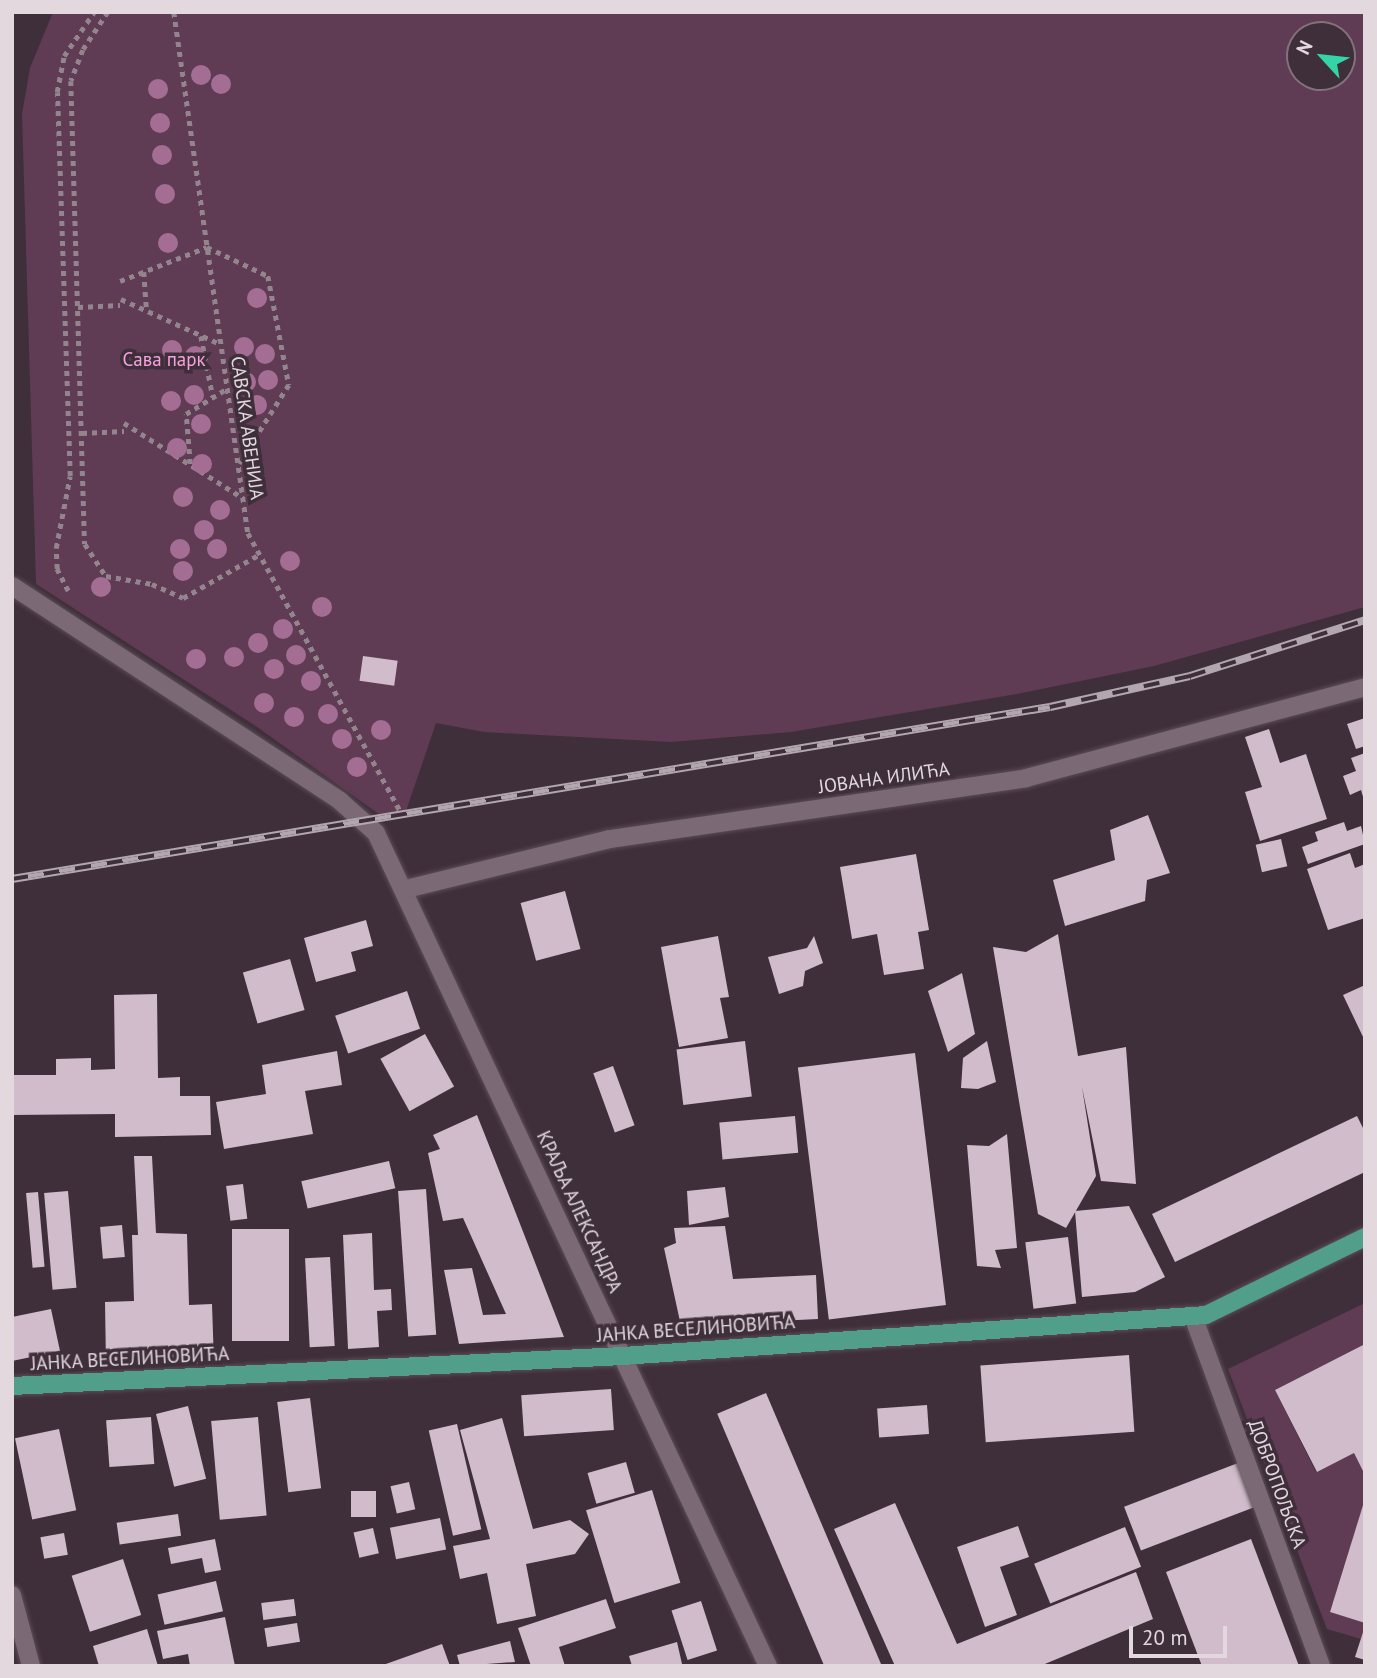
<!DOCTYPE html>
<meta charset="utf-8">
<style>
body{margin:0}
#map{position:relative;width:1377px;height:1678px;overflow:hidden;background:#3f2f3a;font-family:"PT Sans",sans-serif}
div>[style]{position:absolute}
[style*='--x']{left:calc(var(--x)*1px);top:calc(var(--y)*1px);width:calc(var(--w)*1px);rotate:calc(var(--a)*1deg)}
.green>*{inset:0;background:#5f3b54}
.building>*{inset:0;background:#d0bcca;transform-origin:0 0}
.path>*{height:4.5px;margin-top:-2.25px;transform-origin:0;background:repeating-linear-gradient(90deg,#92858d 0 5px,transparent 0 10px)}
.roads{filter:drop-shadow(0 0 2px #5a4d56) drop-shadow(0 0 2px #5a4d56)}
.minor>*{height:18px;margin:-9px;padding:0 9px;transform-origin:9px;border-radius:9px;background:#7b6975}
.major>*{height:18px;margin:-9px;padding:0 9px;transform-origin:9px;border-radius:9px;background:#519e8b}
.rail>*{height:8px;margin-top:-4px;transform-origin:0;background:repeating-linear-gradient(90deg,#3f2f3a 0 16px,#b3a7af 0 32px);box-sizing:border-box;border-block:2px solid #b3a7af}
.trees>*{width:20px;height:20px;margin:-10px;border-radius:50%;background:#a46e94}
span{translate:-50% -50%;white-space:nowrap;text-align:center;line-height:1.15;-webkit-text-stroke:7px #3f2f3a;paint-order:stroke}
.park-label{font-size:19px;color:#f7a1de}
.street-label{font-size:19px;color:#e2d8de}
.frame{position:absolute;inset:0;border:14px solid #e2d8de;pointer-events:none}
.north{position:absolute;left:1286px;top:21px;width:70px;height:70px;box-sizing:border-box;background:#3f2f3a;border:2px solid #80737c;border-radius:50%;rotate:297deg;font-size:19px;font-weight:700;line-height:28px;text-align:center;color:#e2d8de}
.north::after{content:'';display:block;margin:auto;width:24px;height:32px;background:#35d4a7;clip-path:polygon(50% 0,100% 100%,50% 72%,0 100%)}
.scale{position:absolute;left:1129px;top:1626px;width:98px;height:32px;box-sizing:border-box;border:4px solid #e2d8de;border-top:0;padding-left:9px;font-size:21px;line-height:24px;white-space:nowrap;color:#e2d8de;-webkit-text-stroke:5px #3f2f3a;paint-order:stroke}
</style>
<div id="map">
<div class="green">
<div style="clip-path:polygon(evenodd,53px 12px,1365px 12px,1365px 607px,1154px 666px,1017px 694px,791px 732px,671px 742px,484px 732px,436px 723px,406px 811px,380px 815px,257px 727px,36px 584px,22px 114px,30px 68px,53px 12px,1300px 35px,1342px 35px,1342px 77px,1300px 77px,1300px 35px)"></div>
<div style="clip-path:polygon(1365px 1303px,1365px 1344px,1275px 1390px,1316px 1472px,1354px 1453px,1365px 1475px,1365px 1500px,1330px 1612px,1365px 1623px,1361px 1639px,1327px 1629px,1228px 1369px)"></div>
</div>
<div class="building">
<div style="left:363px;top:656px;width:35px;height:25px;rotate:8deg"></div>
<div style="clip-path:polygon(1365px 718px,1365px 746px,1356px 749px,1347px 724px)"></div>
<div style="clip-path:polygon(1269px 729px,1280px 763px,1306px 754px,1327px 819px,1260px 841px,1245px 792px,1262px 787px,1245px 737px)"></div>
<div style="clip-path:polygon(1365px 753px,1365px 800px,1364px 800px,1361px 790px,1350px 795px,1343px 776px,1356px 771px,1351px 758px)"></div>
<div style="clip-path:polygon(1148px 815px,1170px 873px,1147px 880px,1145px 901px,1065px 926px,1053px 880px,1115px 860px,1110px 830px)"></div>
<div style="clip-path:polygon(1344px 822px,1347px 831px,1361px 826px,1365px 844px,1308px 864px,1302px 847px,1318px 841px,1315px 832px)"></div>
<div style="left:1281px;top:839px;width:28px;height:26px;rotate:77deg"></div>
<div style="clip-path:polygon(1350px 853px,1355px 868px,1365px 864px,1365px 918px,1328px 930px,1307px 869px)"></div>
<div style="clip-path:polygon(916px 854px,929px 930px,918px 932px,924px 969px,884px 975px,877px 934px,852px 939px,840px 867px)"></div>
<div style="left:565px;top:891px;width:60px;height:46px;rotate:75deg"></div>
<div style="clip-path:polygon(366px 920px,373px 946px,351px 952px,356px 971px,316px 982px,304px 938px)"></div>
<div style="clip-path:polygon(1058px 934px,1078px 1056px,1126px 1047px,1136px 1184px,1101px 1181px,1082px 1087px,1096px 1176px,1066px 1228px,1038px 1214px,993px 947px,1026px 952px)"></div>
<div style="clip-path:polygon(718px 936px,729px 997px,720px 998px,728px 1038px,679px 1047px,661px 947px)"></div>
<div style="clip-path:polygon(814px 936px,823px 963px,805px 971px,803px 986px,779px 994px,768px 957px,807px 948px)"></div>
<div style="left:290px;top:959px;width:53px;height:49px;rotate:74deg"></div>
<div style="clip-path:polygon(962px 973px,975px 1034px,948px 1052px,928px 991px)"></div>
<div style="clip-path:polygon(1365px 985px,1365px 1041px,1343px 995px)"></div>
<div style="left:407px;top:991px;width:40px;height:76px;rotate:71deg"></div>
<div style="clip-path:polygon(157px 994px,158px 1078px,180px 1077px,180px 1096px,210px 1096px,211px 1135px,115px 1137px,115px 1114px,12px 1115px,12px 1075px,56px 1075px,56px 1059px,91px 1058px,91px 1070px,115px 1069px,114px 995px)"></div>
<div style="left:425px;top:1034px;width:60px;height:51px;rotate:61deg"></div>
<div style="left:745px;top:1041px;width:56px;height:69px;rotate:83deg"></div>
<div style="clip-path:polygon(987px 1041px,996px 1082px,978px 1089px,961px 1088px,963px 1058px)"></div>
<div style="clip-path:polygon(337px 1051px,342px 1085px,305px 1091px,313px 1134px,224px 1149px,216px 1102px,266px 1094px,262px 1065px)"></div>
<div style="left:915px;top:1053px;width:254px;height:118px;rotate:83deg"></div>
<div style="left:613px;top:1066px;width:63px;height:21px;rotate:70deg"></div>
<div style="clip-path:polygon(477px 1115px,515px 1211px,564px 1337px,459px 1344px,444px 1270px,472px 1268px,483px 1315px,506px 1314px,463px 1218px,443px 1221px,428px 1153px,440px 1149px,433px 1135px)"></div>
<div style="left:795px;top:1116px;width:37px;height:76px;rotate:85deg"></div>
<div style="clip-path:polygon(1357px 1116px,1365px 1132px,1365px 1172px,1175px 1262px,1152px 1214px)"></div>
<div style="clip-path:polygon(1007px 1134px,1017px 1248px,995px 1250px,1001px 1268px,977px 1266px,967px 1145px,989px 1146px)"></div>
<div style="clip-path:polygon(134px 1156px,152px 1156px,156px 1233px,187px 1234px,189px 1305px,212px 1304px,214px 1363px,106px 1366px,105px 1302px,134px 1301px,132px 1235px,138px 1235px)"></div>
<div style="left:389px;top:1161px;width:28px;height:90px;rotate:77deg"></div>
<div style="left:243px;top:1184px;width:35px;height:17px;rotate:83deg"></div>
<div style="clip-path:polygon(725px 1187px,729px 1217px,689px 1225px,687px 1191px)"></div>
<div style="left:426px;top:1189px;width:146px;height:28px;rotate:86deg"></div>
<div style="left:68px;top:1191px;width:97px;height:24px;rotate:85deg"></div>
<div style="left:38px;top:1192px;width:75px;height:12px;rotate:85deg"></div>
<div style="clip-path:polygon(1129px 1206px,1165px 1277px,1135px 1292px,1082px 1297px,1075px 1211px)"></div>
<div style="left:122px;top:1225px;width:32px;height:22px;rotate:85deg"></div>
<div style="clip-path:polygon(725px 1226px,733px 1279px,816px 1275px,818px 1319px,681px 1326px,664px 1248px,676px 1243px,674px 1228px)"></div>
<div style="left:289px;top:1229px;width:112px;height:57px;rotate:90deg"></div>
<div style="clip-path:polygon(372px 1233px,374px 1290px,391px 1289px,392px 1310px,377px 1311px,379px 1347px,348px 1349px,343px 1235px)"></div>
<div style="left:1068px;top:1237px;width:67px;height:43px;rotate:83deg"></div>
<div style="left:330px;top:1257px;width:89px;height:25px;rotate:87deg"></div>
<div style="clip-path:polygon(51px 1309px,60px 1351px,12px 1361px,12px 1317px)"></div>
<div style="clip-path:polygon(1365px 1344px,1365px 1475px,1354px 1453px,1317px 1472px,1275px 1390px)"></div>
<div style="left:1129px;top:1355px;width:77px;height:149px;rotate:86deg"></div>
<div style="left:611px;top:1389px;width:41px;height:90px;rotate:86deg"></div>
<div style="left:766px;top:1393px;width:297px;height:53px;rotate:67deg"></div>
<div style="left:310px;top:1398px;width:91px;height:33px;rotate:83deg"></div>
<div style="left:927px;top:1405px;width:29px;height:50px;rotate:86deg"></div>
<div style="left:188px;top:1406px;width:75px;height:33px;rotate:76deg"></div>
<div style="left:151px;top:1417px;width:47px;height:45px;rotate:86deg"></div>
<div style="left:258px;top:1417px;width:99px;height:47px;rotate:85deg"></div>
<div style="clip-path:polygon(502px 1418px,533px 1529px,570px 1520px,589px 1534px,575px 1554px,526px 1564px,536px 1616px,497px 1624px,487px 1573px,460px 1579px,453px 1546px,490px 1539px,460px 1430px)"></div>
<div style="left:457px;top:1424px;width:108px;height:29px;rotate:77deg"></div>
<div style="left:59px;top:1429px;width:83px;height:45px;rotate:78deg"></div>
<div style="left:626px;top:1462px;width:32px;height:40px;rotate:74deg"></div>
<div style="left:1238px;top:1463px;width:47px;height:122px;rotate:69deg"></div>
<div style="left:409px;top:1482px;width:28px;height:19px;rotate:77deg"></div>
<div style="left:652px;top:1490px;width:97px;height:69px;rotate:73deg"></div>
<div style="left:351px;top:1491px;width:25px;height:26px"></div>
<div style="clip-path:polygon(1364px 1502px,1365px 1502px,1365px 1623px,1330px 1612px)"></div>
<div style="clip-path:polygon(895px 1503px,957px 1644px,1136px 1572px,1153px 1619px,1040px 1666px,895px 1666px,834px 1529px)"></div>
<div style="left:178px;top:1514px;width:22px;height:62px;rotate:82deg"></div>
<div style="left:440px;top:1518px;width:32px;height:51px;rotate:79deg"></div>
<div style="clip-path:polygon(1018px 1526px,1029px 1557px,1000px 1567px,1017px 1615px,985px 1627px,957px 1547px)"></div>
<div style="left:1125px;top:1527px;width:43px;height:98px;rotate:68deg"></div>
<div style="left:373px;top:1528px;width:26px;height:20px;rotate:77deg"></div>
<div style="left:64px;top:1533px;width:22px;height:24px;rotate:80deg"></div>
<div style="clip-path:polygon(215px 1539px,221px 1570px,205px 1573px,202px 1558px,171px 1564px,168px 1548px)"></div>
<div style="clip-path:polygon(1251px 1539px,1299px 1666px,1202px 1666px,1166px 1572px)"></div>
<div style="left:123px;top:1559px;width:59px;height:54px;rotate:72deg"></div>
<div style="left:216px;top:1581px;width:31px;height:60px;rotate:77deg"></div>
<div style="left:294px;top:1599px;width:17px;height:33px;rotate:83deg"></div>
<div style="clip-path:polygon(606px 1599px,616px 1628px,559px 1647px,565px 1666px,531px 1666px,518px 1628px)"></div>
<div style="left:701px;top:1601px;width:52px;height:31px;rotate:72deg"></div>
<div style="clip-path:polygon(225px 1617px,235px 1666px,190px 1666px,188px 1654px,163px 1659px,157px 1631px)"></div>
<div style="left:297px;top:1623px;width:19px;height:33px;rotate:81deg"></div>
<div style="clip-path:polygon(147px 1629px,158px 1666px,99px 1666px,93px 1646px)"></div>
<div style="clip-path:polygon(1364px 1629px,1365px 1629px,1365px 1660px,1355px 1657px)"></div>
<div style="clip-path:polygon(510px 1641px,515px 1662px,460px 1666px,457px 1655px)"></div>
<div style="clip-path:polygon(677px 1642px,682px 1664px,632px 1666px,629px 1656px)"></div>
<div style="clip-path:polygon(442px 1644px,450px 1666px,383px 1666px,383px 1665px)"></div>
</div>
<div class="path">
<div style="--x:108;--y:12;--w:45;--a:123.3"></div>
<div style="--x:83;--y:50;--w:33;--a:111"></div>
<div style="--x:71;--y:81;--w:463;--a:88.3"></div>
<div style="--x:85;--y:544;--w:38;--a:57"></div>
<div style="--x:106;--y:576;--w:47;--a:9.9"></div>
<div style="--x:152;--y:584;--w:34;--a:24"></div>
<div style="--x:183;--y:598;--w:89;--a:-29.7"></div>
<div style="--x:174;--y:12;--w:526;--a:81.92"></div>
<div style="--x:248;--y:533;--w:318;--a:61.3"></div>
<div style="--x:144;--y:272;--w:39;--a:86"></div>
<div style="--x:120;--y:281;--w:93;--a:-21.3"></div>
<div style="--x:207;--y:247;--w:68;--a:25.4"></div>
<div style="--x:268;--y:276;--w:111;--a:79.1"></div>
<div style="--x:289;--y:385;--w:93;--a:122.3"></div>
<div style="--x:121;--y:299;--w:109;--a:24.4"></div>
<div style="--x:78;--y:307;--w:42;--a:-2.7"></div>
<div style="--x:201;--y:336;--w:62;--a:78.9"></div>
<div style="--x:124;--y:423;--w:141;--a:32.2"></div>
<div style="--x:82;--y:433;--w:42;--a:-2.7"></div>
<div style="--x:190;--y:464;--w:50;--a:-94.6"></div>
<div style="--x:186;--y:414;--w:49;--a:-31.8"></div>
<div style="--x:68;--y:591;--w:25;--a:-117"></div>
<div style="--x:57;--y:569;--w:21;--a:-93"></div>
<div style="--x:56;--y:548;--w:73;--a:-79"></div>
<div style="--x:70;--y:476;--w:384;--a:-91.9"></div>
<div style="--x:57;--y:92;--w:37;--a:-79"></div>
<div style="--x:64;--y:56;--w:53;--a:-55.7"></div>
</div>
<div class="roads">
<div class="minor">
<div style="--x:12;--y:586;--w:392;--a:33.2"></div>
<div style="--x:340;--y:801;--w:48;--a:41.6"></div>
<div style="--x:376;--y:833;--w:921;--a:64.8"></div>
<div style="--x:406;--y:889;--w:210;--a:-13.8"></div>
<div style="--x:610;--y:839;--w:420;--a:-8.3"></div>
<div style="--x:1026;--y:778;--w:351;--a:-15"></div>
<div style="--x:1193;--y:1316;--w:373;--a:69.9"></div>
<div style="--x:12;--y:1595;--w:73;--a:75"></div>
</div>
<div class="major">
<div style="--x:12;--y:1386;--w:612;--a:-2.81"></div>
<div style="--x:623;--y:1356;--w:584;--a:-4.02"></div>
<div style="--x:1206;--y:1315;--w:177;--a:-26.1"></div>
</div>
</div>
<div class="rail">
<div style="--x:12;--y:879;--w:1052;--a:-9.41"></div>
<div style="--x:1050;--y:707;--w:143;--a:-12.5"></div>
<div style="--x:1190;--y:676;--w:184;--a:-17.7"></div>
</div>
<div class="trees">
<div style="left:201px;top:75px"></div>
<div style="left:221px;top:84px"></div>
<div style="left:158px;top:89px"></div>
<div style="left:160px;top:123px"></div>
<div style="left:162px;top:155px"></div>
<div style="left:165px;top:194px"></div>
<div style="left:168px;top:243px"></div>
<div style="left:257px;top:298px"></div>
<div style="left:244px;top:347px"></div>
<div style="left:172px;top:350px"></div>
<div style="left:265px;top:354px"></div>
<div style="left:195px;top:356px"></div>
<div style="left:268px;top:380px"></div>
<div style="left:246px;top:382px"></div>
<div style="left:194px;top:395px"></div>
<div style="left:171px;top:401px"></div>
<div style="left:257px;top:405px"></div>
<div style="left:201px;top:424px"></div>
<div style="left:177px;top:448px"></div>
<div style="left:202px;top:464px"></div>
<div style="left:183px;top:497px"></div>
<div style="left:220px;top:510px"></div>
<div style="left:204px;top:530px"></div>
<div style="left:180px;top:549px"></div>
<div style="left:217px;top:549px"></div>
<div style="left:290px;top:561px"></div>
<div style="left:183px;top:571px"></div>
<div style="left:101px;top:587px"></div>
<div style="left:322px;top:607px"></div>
<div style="left:283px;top:629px"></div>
<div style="left:258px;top:643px"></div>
<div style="left:296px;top:655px"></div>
<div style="left:234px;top:657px"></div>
<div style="left:196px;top:659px"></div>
<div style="left:274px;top:669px"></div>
<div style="left:311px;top:681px"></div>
<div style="left:264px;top:703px"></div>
<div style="left:328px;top:714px"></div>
<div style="left:294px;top:717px"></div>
<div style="left:381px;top:730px"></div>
<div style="left:342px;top:739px"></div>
<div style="left:357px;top:767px"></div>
</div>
<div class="park-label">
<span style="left:164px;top:360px">Сава парк</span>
</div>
<div class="street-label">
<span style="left:247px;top:428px;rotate:82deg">САВСКА АВЕНИЈА</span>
<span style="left:884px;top:778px;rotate:-8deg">ЈОВАНА ИЛИЋА</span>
<span style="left:579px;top:1212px;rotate:65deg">КРАЉА АЛЕКСАНДРА</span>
<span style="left:696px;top:1329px;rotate:-4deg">ЈАНКА ВЕСЕЛИНОВИЋА</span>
<span style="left:130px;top:1359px;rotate:-3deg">ЈАНКА ВЕСЕЛИНОВИЋА</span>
<span style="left:1277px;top:1484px;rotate:70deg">ДОБРОПОЉСКА</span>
</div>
<div class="frame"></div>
<div class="north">N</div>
<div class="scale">20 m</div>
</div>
